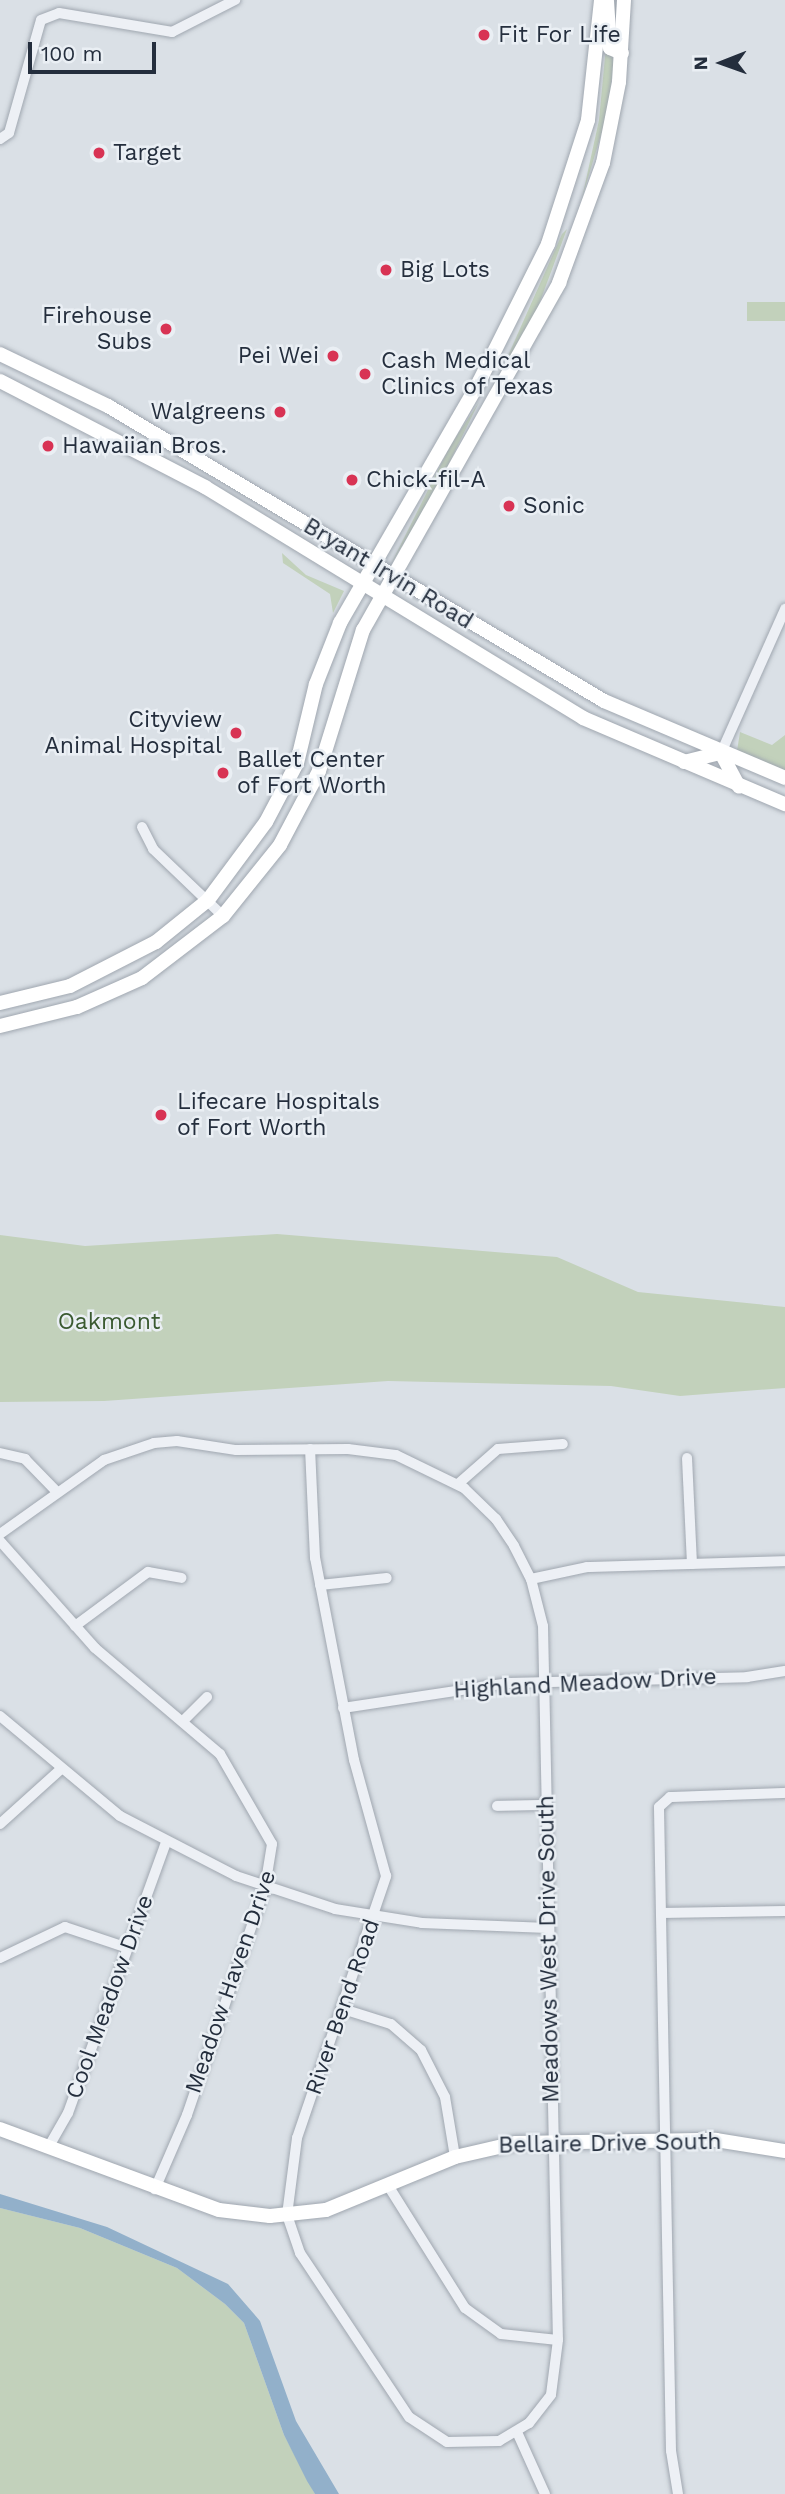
<!DOCTYPE html>
<style>
body{margin:0}
#map{position:relative;width:785px;height:2494px;overflow:hidden;background:#dae0e6;font-family:"Work Sans",sans-serif}
div>[style]{position:absolute}
[style*='--x']{left:calc(var(--x)*1px);top:calc(var(--y)*1px);width:calc(var(--w)*1px);rotate:calc(var(--a)*1deg)}
.green>*{inset:0;background:#c2d1bb;transform-origin:0 0}
.water>*{inset:0;background:#92b0ca}
.roads{filter:drop-shadow(0 0 2px #a0a7b0) drop-shadow(0 0 2px #a0a7b0)}
.street>*{height:10px;margin:-5px;padding:0 5px;transform-origin:5px;border-radius:5px;background:#edf0f5}
.secondary>*{height:14px;margin:-7px;padding:0 7px;transform-origin:7px;border-radius:7px;background:#fff}
.dots>*{width:19px;height:19px;translate:-50% -50%;box-sizing:border-box;border:4px solid #eaeff4;border-radius:50%}
span{translate:-50% -50%;white-space:nowrap;text-align:center;line-height:1.15;-webkit-text-stroke:5px #eaeff4;paint-order:stroke}
.poi-label{font-size:23px;color:#242e3d}
.left{translate:0 -50%;text-align:left}
.right{translate:-100% -50%;text-align:right}
.street-label{font-size:23px;color:#242e3d}
.park-label{font-size:23px;color:#3a5a30}
.north{position:absolute;left:687px;top:28px;width:70px;height:70px;-webkit-text-stroke:5px #eaeff4;paint-order:stroke;rotate:269deg;font-size:19px;font-weight:700;line-height:28px;text-align:center;color:#242e3d}
.north::after{content:'';display:block;margin:auto;width:24px;height:32px;background:#242e3d;clip-path:polygon(50% 0,100% 100%,50% 72%,0 100%)}
.scale{position:absolute;left:28px;top:42px;width:128px;height:32px;box-sizing:border-box;border:4px solid #242e3d;border-top:0;padding-left:9px;font-size:21px;line-height:24px;white-space:nowrap;color:#242e3d;-webkit-text-stroke:5px #eaeff4;paint-order:stroke}
</style>
<div id="map">
<div class="green">
<div style="clip-path:polygon(606px 46px,615px 57px,606px 118px,582px 198px,599px 120px)"></div>
<div style="clip-path:polygon(567px 229px,532px 323px,499px 376px,562px 234px)"></div>
<div style="left:785px;top:302px;width:19px;height:38px;rotate:90deg"></div>
<div style="clip-path:polygon(479px 402px,435px 492px,391px 564px,450px 446px)"></div>
<div style="clip-path:polygon(282px 553px,306px 575px,344px 591px,333px 613px,330px 594px,283px 563px)"></div>
<div style="clip-path:polygon(740px 732px,772px 745px,785px 735px,785px 771px,737px 751px)"></div>
<div style="clip-path:polygon(277px 1234px,557px 1257px,638px 1292px,785px 1307px,785px 1388px,680px 1396px,611px 1386px,388px 1381px,104px 1401px,0 1402px,0 1235px,85px 1246px)"></div>
<div style="clip-path:polygon(0 2208px,80px 2228px,177px 2268px,225px 2304px,244px 2323px,284px 2435px,315px 2494px,0 2494px)"></div>
</div>
<div class="water">
<div style="clip-path:polygon(0 2194px,107px 2227px,228px 2284px,260px 2321px,296px 2421px,339px 2494px,315px 2494px,307px 2481px,284px 2435px,244px 2323px,225px 2304px,177px 2268px,80px 2228px,0 2208px)"></div>
</div>
<div class="roads">
<div class="street">
<div style="--x:0;--y:139;--w:11;--a:-34"></div>
<div style="--x:9;--y:133;--w:117;--a:-74.2"></div>
<div style="--x:41;--y:20;--w:19;--a:-21"></div>
<div style="--x:59;--y:13;--w:115;--a:9.5"></div>
<div style="--x:172;--y:32;--w:71;--a:-26.9"></div>
<div style="--x:721;--y:753;--w:158;--a:-66"></div>
<div style="--x:142;--y:827;--w:25;--a:63"></div>
<div style="--x:153;--y:849;--w:97;--a:43.7"></div>
<div style="--x:0;--y:1453;--w:26;--a:13"></div>
<div style="--x:25;--y:1459;--w:45;--a:45.9"></div>
<div style="--x:687;--y:1458;--w:106;--a:87.3"></div>
<div style="--x:458;--y:1484;--w:53;--a:-41.2"></div>
<div style="--x:498;--y:1449;--w:65;--a:-4.4"></div>
<div style="--x:0;--y:1534;--w:128;--a:-35.4"></div>
<div style="--x:104;--y:1460;--w:53;--a:-18.8"></div>
<div style="--x:154;--y:1443;--w:23;--a:-5"></div>
<div style="--x:177;--y:1441;--w:60;--a:8.7"></div>
<div style="--x:236;--y:1450;--w:112;--a:-0.5"></div>
<div style="--x:348;--y:1449;--w:48;--a:7.1"></div>
<div style="--x:396;--y:1455;--w:76;--a:25.9"></div>
<div style="--x:464;--y:1488;--w:45;--a:44.1"></div>
<div style="--x:496;--y:1519;--w:32;--a:56"></div>
<div style="--x:514;--y:1546;--w:37;--a:63"></div>
<div style="--x:531;--y:1579;--w:49;--a:75.7"></div>
<div style="--x:543;--y:1626;--w:714;--a:88.8"></div>
<div style="--x:558;--y:2340;--w:55;--a:97.3"></div>
<div style="--x:551;--y:2395;--w:36;--a:128"></div>
<div style="--x:529;--y:2423;--w:35;--a:149"></div>
<div style="--x:499;--y:2441;--w:52;--a:178.9"></div>
<div style="--x:447;--y:2442;--w:45;--a:-146.7"></div>
<div style="--x:409;--y:2417;--w:197;--a:-123.6"></div>
<div style="--x:300;--y:2253;--w:40;--a:-108.9"></div>
<div style="--x:287;--y:2215;--w:78;--a:-82.6"></div>
<div style="--x:297;--y:2138;--w:277;--a:-71.2"></div>
<div style="--x:386;--y:1876;--w:120;--a:-105.4"></div>
<div style="--x:354;--y:1760;--w:206;--a:-100.9"></div>
<div style="--x:315;--y:1558;--w:109;--a:-92.6"></div>
<div style="--x:0;--y:1541;--w:143;--a:48.4"></div>
<div style="--x:95;--y:1648;--w:164;--a:40.3"></div>
<div style="--x:220;--y:1754;--w:104;--a:60"></div>
<div style="--x:272;--y:1844;--w:44;--a:99.2"></div>
<div style="--x:265;--y:1887;--w:241;--a:108.9"></div>
<div style="--x:187;--y:2115;--w:81;--a:113.4"></div>
<div style="--x:531;--y:1579;--w:57;--a:-12.1"></div>
<div style="--x:587;--y:1567;--w:198;--a:-1.7"></div>
<div style="--x:320;--y:1585;--w:67;--a:-6"></div>
<div style="--x:75;--y:1626;--w:91;--a:-36.5"></div>
<div style="--x:148;--y:1572;--w:34;--a:10"></div>
<div style="--x:343;--y:1708;--w:168;--a:-8.6"></div>
<div style="--x:509;--y:1683;--w:238;--a:-1.4"></div>
<div style="--x:747;--y:1677;--w:38;--a:-9"></div>
<div style="--x:0;--y:1716;--w:156;--a:39.8"></div>
<div style="--x:120;--y:1816;--w:131;--a:27.3"></div>
<div style="--x:236;--y:1876;--w:104;--a:18.4"></div>
<div style="--x:335;--y:1909;--w:88;--a:9.1"></div>
<div style="--x:422;--y:1923;--w:126;--a:2.3"></div>
<div style="--x:183;--y:1721;--w:34;--a:-45"></div>
<div style="--x:497;--y:1806;--w:49;--a:-1.2"></div>
<div style="--x:0;--y:1824;--w:81;--a:-42"></div>
<div style="--x:661;--y:1913;--w:124;--a:-0.9"></div>
<div style="--x:0;--y:1958;--w:72;--a:-25.5"></div>
<div style="--x:65;--y:1927;--w:63;--a:18.4"></div>
<div style="--x:343;--y:2009;--w:50;--a:17.4"></div>
<div style="--x:391;--y:2024;--w:40;--a:41"></div>
<div style="--x:421;--y:2050;--w:53;--a:62.9"></div>
<div style="--x:445;--y:2097;--w:61;--a:80.5"></div>
<div style="--x:48;--y:2148;--w:40;--a:-60.3"></div>
<div style="--x:68;--y:2113;--w:287;--a:-70.1"></div>
<div style="--x:389;--y:2187;--w:143;--a:57.9"></div>
<div style="--x:465;--y:2308;--w:44;--a:35.8"></div>
<div style="--x:501;--y:2334;--w:57;--a:6"></div>
<div style="--x:517;--y:2432;--w:68;--a:65.7"></div>
<div style="--x:678;--y:2494;--w:44;--a:-99.2"></div>
<div style="--x:671;--y:2451;--w:644;--a:-91.07"></div>
<div style="--x:659;--y:1807;--w:15;--a:-42"></div>
<div style="--x:670;--y:1797;--w:115;--a:-2"></div>
</div>
<div class="secondary">
<div style="--x:607;--y:1;--w:47;--a:86.3"></div>
<div style="--x:610;--y:48;--w:13;--a:23"></div>
<div style="--x:0;--y:354;--w:120;--a:25.7"></div>
<div style="--x:108;--y:406;--w:577;--a:30.74"></div>
<div style="--x:604;--y:701;--w:197;--a:23"></div>
<div style="--x:0;--y:381;--w:231;--a:27.3"></div>
<div style="--x:205;--y:487;--w:443;--a:31.4"></div>
<div style="--x:583;--y:718;--w:220;--a:23.1"></div>
<div style="--x:684;--y:762;--w:38;--a:-14"></div>
<div style="--x:721;--y:753;--w:38;--a:62"></div>
<div style="--x:0;--y:1003;--w:72;--a:-13.7"></div>
<div style="--x:70;--y:986;--w:97;--a:-27.1"></div>
<div style="--x:156;--y:942;--w:67;--a:-38.9"></div>
<div style="--x:208;--y:900;--w:97;--a:-53.4"></div>
<div style="--x:266;--y:822;--w:67;--a:-62.3"></div>
<div style="--x:297;--y:763;--w:81;--a:-76.5"></div>
<div style="--x:316;--y:684;--w:66;--a:-68.5"></div>
<div style="--x:340;--y:623;--w:278;--a:-60"></div>
<div style="--x:479;--y:382;--w:154;--a:-63.4"></div>
<div style="--x:548;--y:244;--w:130;--a:-72.1"></div>
<div style="--x:588;--y:120;--w:121;--a:-83.8"></div>
<div style="--x:0;--y:1026;--w:79;--a:-13.9"></div>
<div style="--x:77;--y:1007;--w:71;--a:-24"></div>
<div style="--x:142;--y:978;--w:102;--a:-37.4"></div>
<div style="--x:223;--y:916;--w:91;--a:-51.2"></div>
<div style="--x:280;--y:845;--w:84;--a:-62.2"></div>
<div style="--x:319;--y:771;--w:148;--a:-72.7"></div>
<div style="--x:363;--y:630;--w:399;--a:-60.5"></div>
<div style="--x:559;--y:283;--w:128;--a:-69.9"></div>
<div style="--x:603;--y:163;--w:83;--a:-78.8"></div>
<div style="--x:619;--y:82;--w:82;--a:-86.5"></div>
<div style="--x:0;--y:2129;--w:233;--a:20.3"></div>
<div style="--x:219;--y:2210;--w:51;--a:6.7"></div>
<div style="--x:270;--y:2216;--w:56;--a:-6.1"></div>
<div style="--x:326;--y:2210;--w:139;--a:-22.3"></div>
<div style="--x:455;--y:2157;--w:63;--a:-12.9"></div>
<div style="--x:516;--y:2143;--w:200;--a:-0.9"></div>
<div style="--x:716;--y:2140;--w:70;--a:9.1"></div>
</div>
</div>
<div class="dots">
<div style="left:484px;top:35px;background:#d83354"></div>
<div style="left:99px;top:153px;background:#d83354"></div>
<div style="left:386px;top:270px;background:#d83354"></div>
<div style="left:166px;top:329px;background:#d83354"></div>
<div style="left:333px;top:356px;background:#d83354"></div>
<div style="left:365px;top:374px;background:#d83354"></div>
<div style="left:280px;top:412px;background:#d83354"></div>
<div style="left:48px;top:446px;background:#d83354"></div>
<div style="left:352px;top:480px;background:#d83354"></div>
<div style="left:509px;top:506px;background:#d83354"></div>
<div style="left:236px;top:733px;background:#d83354"></div>
<div style="left:223px;top:773px;background:#d83354"></div>
<div style="left:161px;top:1115px;background:#d83354"></div>
</div>
<div class="poi-label">
<span class="left" style="left:498px;top:35px">Fit For Life</span>
<span class="left" style="left:113px;top:153px">Target</span>
<span class="left" style="left:400px;top:270px">Big Lots</span>
<span class="right" style="left:152px;top:329px">Firehouse<br>Subs</span>
<span class="right" style="left:319px;top:356px">Pei Wei</span>
<span class="left" style="left:381px;top:374px">Cash Medical<br>Clinics of Texas</span>
<span class="right" style="left:266px;top:412px">Walgreens</span>
<span class="left" style="left:62px;top:446px">Hawaiian Bros.</span>
<span class="left" style="left:366px;top:480px">Chick-fil-A</span>
<span class="left" style="left:523px;top:506px">Sonic</span>
<span class="right" style="left:222px;top:733px">Cityview<br>Animal Hospital</span>
<span class="left" style="left:237px;top:773px">Ballet Center<br>of Fort Worth</span>
<span class="left" style="left:177px;top:1115px">Lifecare Hospitals<br>of Fort Worth</span>
</div>
<div class="street-label">
<span style="left:388px;top:574px;rotate:31deg">Bryant Irvin Road</span>
<span style="left:585px;top:1684px;rotate:-3deg">Highland Meadow Drive</span>
<span style="left:549px;top:1949px;rotate:-91deg">Meadows West Drive South</span>
<span style="left:231px;top:1982px;rotate:-71deg">Meadow Haven Drive</span>
<span style="left:110px;top:1997px;rotate:-70deg">Cool Meadow Drive</span>
<span style="left:343px;top:2007px;rotate:-71deg">River Bend Road</span>
<span style="left:610px;top:2144px;rotate:-1deg">Bellaire Drive South</span>
</div>
<div class="park-label">
<span style="left:109px;top:1322px">Oakmont</span>
</div>
<div class="north">N</div>
<div class="scale">100 m</div>
</div>
